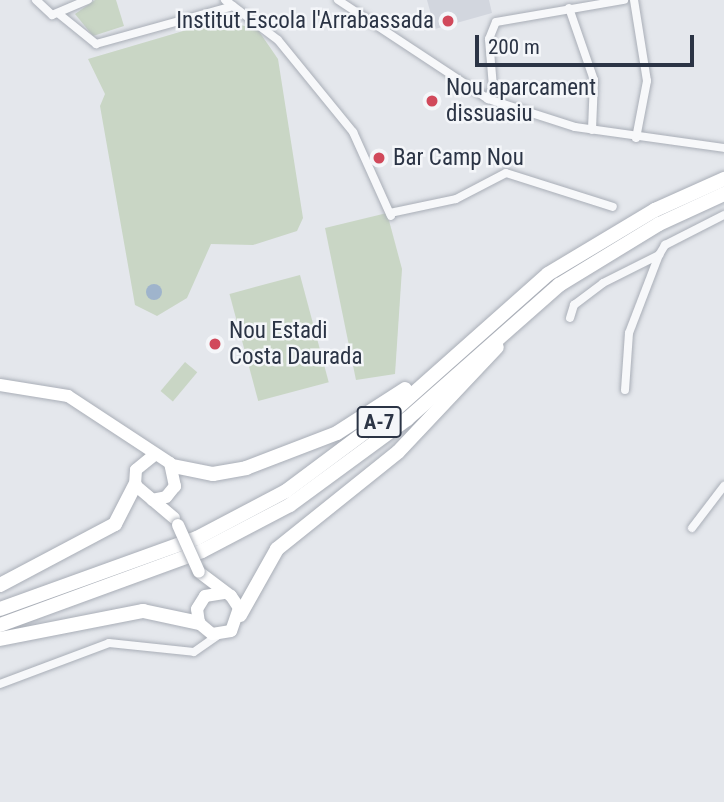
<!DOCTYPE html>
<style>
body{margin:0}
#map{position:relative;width:724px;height:802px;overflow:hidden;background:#e4e7ec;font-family:"Roboto Condensed",sans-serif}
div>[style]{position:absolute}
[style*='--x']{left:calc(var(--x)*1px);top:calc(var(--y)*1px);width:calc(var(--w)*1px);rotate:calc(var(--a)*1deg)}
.built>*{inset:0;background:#d2d6de}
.green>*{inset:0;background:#c9d6c5;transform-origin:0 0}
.water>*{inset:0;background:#9fb4cc}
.round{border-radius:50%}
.roads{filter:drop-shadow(0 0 2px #a9aeb7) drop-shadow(0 0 2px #a9aeb7)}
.minor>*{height:8px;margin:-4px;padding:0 4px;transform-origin:4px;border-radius:4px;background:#f7f8fa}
.secondary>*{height:12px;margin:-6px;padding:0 6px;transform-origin:6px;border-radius:6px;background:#fff}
.motorway>*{height:14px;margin:-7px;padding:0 7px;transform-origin:7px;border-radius:7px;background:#fff}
.bridges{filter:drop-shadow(0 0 2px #a9aeb7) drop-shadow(0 0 2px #a9aeb7)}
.secondary-bridge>*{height:12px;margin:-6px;padding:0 6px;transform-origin:6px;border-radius:6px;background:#fff}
.dots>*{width:19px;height:19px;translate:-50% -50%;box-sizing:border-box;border:4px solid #f4f6f9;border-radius:50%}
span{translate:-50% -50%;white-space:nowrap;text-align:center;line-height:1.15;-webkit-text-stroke:5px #f4f6f9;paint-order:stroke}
.shield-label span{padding:2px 5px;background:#f4f6f9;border:2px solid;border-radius:5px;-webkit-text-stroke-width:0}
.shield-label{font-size:21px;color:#2b3445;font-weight:700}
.poi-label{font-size:23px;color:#2b3445}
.right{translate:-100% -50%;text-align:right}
.left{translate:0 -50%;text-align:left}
.scale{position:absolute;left:475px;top:35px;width:219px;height:32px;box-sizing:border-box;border:4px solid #2b3445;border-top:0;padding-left:9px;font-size:21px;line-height:24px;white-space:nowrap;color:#2b3445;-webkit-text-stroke:5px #f4f6f9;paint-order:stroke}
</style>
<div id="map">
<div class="built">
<div style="clip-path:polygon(427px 0,489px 0,492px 13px,435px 29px)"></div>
</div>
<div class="green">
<div style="clip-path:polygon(95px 0,116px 0,124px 26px,93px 36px,75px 14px)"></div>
<div style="clip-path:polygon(238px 24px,258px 30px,278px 59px,303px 218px,297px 231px,253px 245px,211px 244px,187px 298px,157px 316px,135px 305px,100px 106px,105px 94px,88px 59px,190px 29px)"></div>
<div style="clip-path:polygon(387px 213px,402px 269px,395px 374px,356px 380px,325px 228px)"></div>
<div style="left:300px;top:275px;width:111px;height:73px;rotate:75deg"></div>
<div style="left:185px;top:362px;width:16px;height:38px;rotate:40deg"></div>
</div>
<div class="water">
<div class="round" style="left:146px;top:284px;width:16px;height:16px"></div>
</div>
<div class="roads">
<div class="minor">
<div style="--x:36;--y:0;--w:22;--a:43"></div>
<div style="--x:52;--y:15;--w:39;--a:-23"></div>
<div style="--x:225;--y:0;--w:66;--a:37"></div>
<div style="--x:278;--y:40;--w:119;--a:50.8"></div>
<div style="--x:353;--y:132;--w:92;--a:65.7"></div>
<div style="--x:338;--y:0;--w:180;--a:33.4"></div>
<div style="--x:488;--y:99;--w:91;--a:17.8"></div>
<div style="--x:575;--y:127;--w:150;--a:8"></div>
<div style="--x:634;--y:0;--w:82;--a:80.9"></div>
<div style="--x:647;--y:81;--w:58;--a:100.9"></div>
<div style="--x:569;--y:8;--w:76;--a:70.9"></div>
<div style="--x:594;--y:80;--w:50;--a:92.3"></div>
<div style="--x:59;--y:14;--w:48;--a:39"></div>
<div style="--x:96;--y:44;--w:142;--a:-15.5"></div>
<div style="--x:488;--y:99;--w:13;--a:-67"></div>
<div style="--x:493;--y:87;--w:48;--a:-94.8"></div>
<div style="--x:489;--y:39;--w:18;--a:-68"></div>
<div style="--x:496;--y:22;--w:130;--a:-9.8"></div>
<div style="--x:390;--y:213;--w:67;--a:-12"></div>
<div style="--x:456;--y:199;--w:56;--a:-27.5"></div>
<div style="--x:506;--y:173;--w:112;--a:17.6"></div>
<div style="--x:570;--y:318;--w:14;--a:-73"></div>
<div style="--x:574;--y:305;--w:36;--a:-37"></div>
<div style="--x:603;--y:283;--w:63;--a:-26.6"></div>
<div style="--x:625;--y:390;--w:57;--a:-86"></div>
<div style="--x:629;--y:333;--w:84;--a:-69"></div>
<div style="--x:659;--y:255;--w:12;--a:-59"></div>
<div style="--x:665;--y:245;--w:66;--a:-27"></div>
<div style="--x:692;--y:528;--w:53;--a:-52.7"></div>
<div style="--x:0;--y:684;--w:116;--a:-20.6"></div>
<div style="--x:109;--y:643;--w:85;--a:6"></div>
<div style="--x:194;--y:652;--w:29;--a:-35"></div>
</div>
<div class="secondary">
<div style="--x:0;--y:385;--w:69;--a:9.2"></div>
<div style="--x:68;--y:396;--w:122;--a:33.3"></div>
<div style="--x:170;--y:463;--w:24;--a:78"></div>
<div style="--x:175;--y:486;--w:14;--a:129"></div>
<div style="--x:166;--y:497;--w:14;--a:168"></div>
<div style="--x:153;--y:456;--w:22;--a:141"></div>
<div style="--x:136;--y:470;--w:15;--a:94"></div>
<div style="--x:135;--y:485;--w:51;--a:40.2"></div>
<div style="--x:199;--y:572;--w:40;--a:37"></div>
<div style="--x:231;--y:596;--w:14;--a:56"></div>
<div style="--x:239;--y:608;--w:24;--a:109"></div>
<div style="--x:231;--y:631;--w:19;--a:171"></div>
<div style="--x:212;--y:634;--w:17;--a:-140"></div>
<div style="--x:199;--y:623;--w:14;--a:-98"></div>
<div style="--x:197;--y:609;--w:15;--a:-58"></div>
<div style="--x:205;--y:596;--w:19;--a:-9"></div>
</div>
<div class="motorway">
<div style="--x:173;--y:466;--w:41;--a:11.3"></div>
<div style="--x:213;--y:474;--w:34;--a:-10"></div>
<div style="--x:246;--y:468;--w:97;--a:-21"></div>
<div style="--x:337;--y:433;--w:81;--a:-32.9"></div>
<div style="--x:0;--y:585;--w:130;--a:-27.9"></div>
<div style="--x:115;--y:524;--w:44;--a:-62.9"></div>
<div style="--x:0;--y:609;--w:209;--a:-19.8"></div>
<div style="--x:197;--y:538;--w:101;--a:-27.8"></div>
<div style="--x:286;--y:491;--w:137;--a:-36.7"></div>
<div style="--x:396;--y:409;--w:203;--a:-41.6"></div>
<div style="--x:548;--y:274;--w:125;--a:-30.9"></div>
<div style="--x:655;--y:210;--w:76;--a:-24.2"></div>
<div style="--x:240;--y:615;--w:76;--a:-60.7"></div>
<div style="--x:277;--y:549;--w:155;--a:-38.7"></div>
<div style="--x:398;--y:452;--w:144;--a:-46.7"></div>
<div style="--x:0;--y:625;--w:215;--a:-20.1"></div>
<div style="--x:202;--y:551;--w:99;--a:-27.6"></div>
<div style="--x:290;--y:505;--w:145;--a:-36.3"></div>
<div style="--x:407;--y:419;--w:203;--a:-41.4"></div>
<div style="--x:559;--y:285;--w:117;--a:-31.4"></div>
<div style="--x:659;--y:224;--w:72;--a:-24.8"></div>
<div style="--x:0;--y:639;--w:146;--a:-11.1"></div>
<div style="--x:143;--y:611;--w:57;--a:12.1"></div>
</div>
</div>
<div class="bridges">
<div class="secondary-bridge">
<div style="--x:178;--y:525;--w:51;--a:65.9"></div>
</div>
</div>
<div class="dots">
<div style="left:448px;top:21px;background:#d1495b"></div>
<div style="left:432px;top:101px;background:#d1495b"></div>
<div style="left:379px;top:158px;background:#d1495b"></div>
<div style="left:215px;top:344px;background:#d1495b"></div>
</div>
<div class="shield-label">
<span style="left:379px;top:422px">A-7</span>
</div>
<div class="poi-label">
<span class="right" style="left:434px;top:21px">Institut Escola l'Arrabassada</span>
<span class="left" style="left:446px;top:101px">Nou aparcament<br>dissuasiu</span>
<span class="left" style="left:393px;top:158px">Bar Camp Nou</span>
<span class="left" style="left:229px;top:344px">Nou Estadi<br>Costa Daurada</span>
</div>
<div class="scale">200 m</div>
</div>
